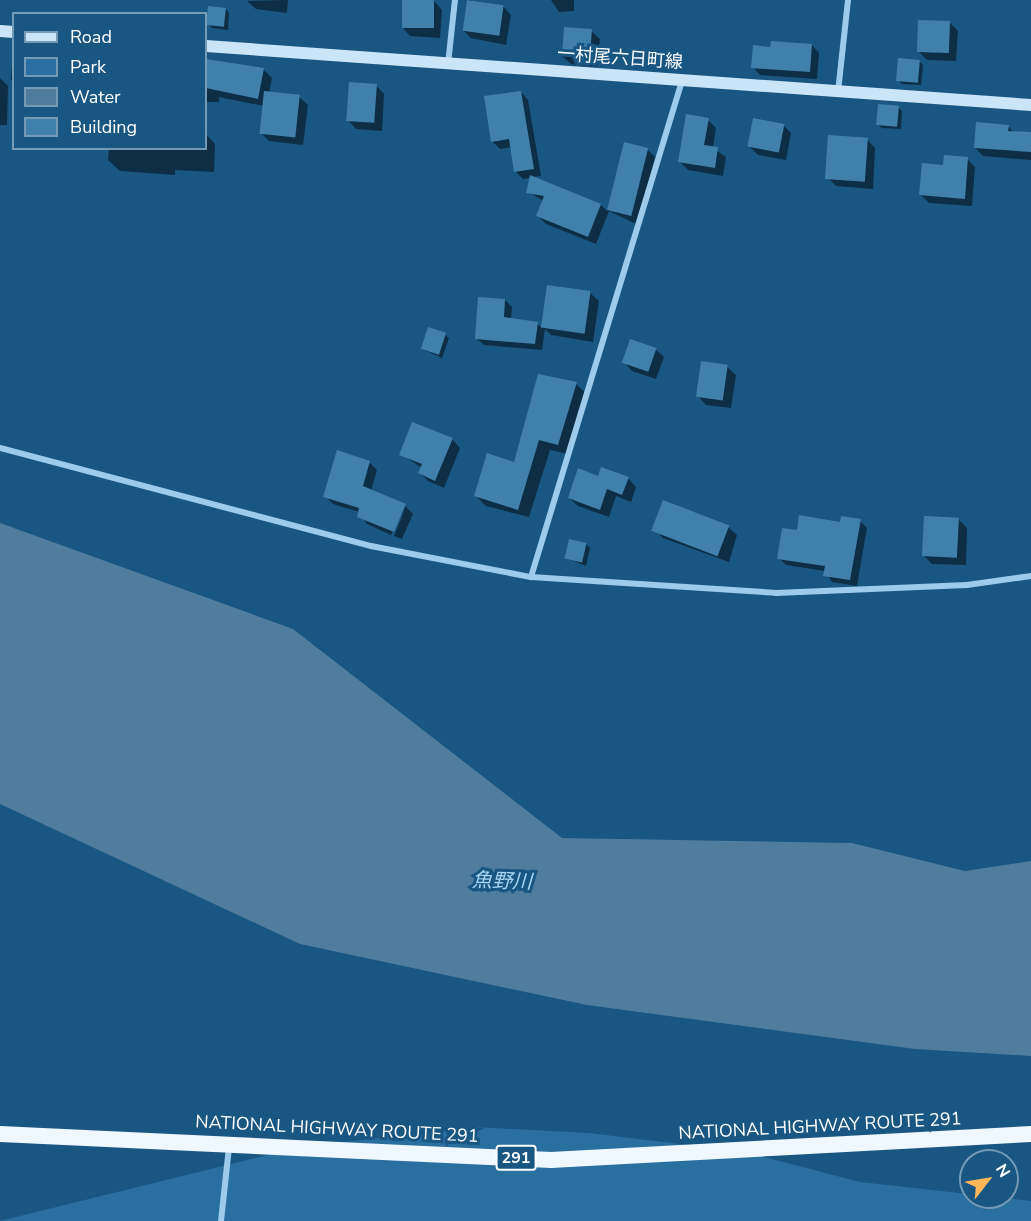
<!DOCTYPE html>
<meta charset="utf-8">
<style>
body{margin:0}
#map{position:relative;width:1031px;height:1221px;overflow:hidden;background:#1a5682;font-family:"Nunito Sans","Noto Sans JP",sans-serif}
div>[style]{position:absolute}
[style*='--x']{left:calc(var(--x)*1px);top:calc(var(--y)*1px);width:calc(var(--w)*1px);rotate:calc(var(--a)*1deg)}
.green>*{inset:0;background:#296f9f}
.water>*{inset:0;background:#507c9d}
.shadow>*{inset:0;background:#0007}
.building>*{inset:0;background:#4280ac;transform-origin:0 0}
.minor>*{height:6px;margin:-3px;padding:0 3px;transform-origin:3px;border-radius:3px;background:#9ecbeb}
.secondary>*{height:12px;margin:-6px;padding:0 6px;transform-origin:6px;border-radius:6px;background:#cae4f8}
.trunk>*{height:16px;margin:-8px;padding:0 8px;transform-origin:8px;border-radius:8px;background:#f0f8ff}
span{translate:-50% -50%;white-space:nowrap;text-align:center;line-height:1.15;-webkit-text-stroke:6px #1a5682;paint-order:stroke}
.shield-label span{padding:2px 4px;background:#1a5682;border:2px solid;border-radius:4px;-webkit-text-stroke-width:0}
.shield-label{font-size:16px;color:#fff;font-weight:700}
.street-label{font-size:18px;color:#fff}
.water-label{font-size:20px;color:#a9d5f3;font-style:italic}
.legend{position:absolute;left:12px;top:12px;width:195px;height:138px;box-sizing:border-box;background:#1a5682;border:2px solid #769ab4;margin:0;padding:8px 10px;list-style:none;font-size:18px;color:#fff}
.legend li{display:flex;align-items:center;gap:12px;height:30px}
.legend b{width:30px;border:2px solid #769ab4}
.north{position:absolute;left:959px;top:1149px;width:60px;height:60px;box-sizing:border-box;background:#1a5682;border:2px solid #769ab4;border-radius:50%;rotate:59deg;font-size:16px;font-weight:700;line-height:24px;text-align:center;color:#fff}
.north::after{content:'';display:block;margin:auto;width:21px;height:27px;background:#feb859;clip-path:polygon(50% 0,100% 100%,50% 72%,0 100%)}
</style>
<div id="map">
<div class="green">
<div style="clip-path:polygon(474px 1127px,589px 1133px,745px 1152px,860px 1182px,1031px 1201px,1031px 1221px,0 1221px,296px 1148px)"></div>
</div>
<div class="water">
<div style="clip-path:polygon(0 523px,293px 629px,562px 838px,852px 843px,965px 871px,1031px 861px,1031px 1056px,915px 1049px,587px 1005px,300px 944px,0 804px)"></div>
</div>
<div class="shadow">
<div style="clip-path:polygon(288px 0,287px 13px,256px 9px,247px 1px)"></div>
<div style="clip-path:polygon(404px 0,434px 1px,442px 10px,440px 38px,410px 36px,402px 27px)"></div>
<div style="clip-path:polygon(469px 0,503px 6px,511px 15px,506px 45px,471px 38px,463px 30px)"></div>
<div style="clip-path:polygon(551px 0,574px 0,574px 11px,559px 12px)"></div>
<div style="clip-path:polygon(226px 9px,229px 13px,228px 30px,212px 28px,208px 24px)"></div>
<div style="clip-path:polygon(949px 22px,958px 31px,956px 61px,927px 60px,919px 52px)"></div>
<div style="clip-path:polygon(591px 31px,600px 39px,597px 67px,571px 64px,562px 56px)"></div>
<div style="clip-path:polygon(812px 45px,819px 53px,817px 79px,760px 75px,753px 67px,772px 48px)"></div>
<div style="clip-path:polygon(13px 51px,14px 51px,14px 82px,11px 80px)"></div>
<div style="clip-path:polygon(206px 61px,264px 70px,272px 78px,269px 93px,299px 97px,308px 105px,303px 145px,269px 141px,261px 133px,264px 106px,219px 97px,219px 102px,206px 102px)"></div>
<div style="clip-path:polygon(919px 61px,923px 65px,921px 85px,902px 84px,898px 80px)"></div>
<div style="clip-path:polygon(0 78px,8px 86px,7px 125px,0 125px)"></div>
<div style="clip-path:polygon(376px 85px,384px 94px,382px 131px,356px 129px,348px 120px)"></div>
<div style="clip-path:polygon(521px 92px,528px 100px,541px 176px,532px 177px,601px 205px,607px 211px,625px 144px,648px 150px,655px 157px,638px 225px,609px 211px,596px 244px,546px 224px,538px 216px,544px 201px,528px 192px,531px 178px,523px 179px,515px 171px,512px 147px,500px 149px,492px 141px)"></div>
<div style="clip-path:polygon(898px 107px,902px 111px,901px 129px,882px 128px,878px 125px)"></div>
<div style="clip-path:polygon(708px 120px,716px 128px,713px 148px,726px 157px,723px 176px,688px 170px,680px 162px)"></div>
<div style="clip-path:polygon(783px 125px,791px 133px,786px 160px,758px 155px,750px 147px)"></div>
<div style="clip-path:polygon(1008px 126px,1014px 133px,1031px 134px,1031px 160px,983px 156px,975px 148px)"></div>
<div style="clip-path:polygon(206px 134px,215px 144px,214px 172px,175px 170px,175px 175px,120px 171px,108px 160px,109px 148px,206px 148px)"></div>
<div style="clip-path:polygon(867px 139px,875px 148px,873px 189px,836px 186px,828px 178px)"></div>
<div style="clip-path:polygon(967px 159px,975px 167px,972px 206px,929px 203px,921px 195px)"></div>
<div style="clip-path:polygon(548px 286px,590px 293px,599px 301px,593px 342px,551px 335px,545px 329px,542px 350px,484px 345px,476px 338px,505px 300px,512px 307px,511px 320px,537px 324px,542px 328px)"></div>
<div style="clip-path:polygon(445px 335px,449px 338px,442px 358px,422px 349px)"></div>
<div style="clip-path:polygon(655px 349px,664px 357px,656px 379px,632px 371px,624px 362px)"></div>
<div style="clip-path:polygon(727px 367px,736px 375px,731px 408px,706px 405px,698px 396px)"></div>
<div style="clip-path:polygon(576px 384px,587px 394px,568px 454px,550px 450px,529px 517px,486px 506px,476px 496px,515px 464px)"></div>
<div style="clip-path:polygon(452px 439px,460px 448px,444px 488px,428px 481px,420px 473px,422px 468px,401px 454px)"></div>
<div style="clip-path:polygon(369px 462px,377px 470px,371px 491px,405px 506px,413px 514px,402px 539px,394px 536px,406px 507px,391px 535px,367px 524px,359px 512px,333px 504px,325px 496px)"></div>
<div style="clip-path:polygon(628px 478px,636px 487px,631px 502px,616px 496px,609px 517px,578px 506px,569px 498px)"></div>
<div style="clip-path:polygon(959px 520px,967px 528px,966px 565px,932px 564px,924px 556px)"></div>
<div style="clip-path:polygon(860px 521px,867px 528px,857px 586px,832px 582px,825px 571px,786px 565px,779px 558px,798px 532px)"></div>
<div style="clip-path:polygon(728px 527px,737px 535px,729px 562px,663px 538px,655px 530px)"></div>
<div style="clip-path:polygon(586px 544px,590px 548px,586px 566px,566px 558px)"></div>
</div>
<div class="building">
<div style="left:402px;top:0;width:32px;height:28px"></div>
<div style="left:467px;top:0;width:37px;height:31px;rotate:8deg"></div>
<div style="left:208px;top:6px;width:18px;height:19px;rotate:6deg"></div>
<div style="left:918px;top:20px;width:32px;height:32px;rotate:2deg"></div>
<div style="left:564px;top:27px;width:28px;height:29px;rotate:4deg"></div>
<div style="clip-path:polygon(771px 41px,812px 44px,810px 72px,751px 68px,753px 45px,770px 47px)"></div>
<div style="left:898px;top:58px;width:22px;height:23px;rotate:5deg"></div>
<div style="clip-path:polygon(206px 59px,264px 68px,258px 99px,206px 88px)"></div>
<div style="left:349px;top:82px;width:28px;height:39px;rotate:4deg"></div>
<div style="left:264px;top:91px;width:36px;height:43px;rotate:6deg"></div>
<div style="clip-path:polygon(521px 91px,534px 169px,514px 172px,509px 139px,491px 142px,484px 96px)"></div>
<div style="left:878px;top:104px;width:21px;height:21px;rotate:5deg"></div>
<div style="clip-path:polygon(686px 114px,709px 118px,704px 145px,718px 147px,715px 168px,678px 162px)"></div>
<div style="left:753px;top:118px;width:32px;height:29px;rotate:11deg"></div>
<div style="clip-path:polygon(976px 122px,1009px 125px,1008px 131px,1031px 132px,1031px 152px,974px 148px)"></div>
<div style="left:828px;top:135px;width:40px;height:44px;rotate:4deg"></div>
<div style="left:624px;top:142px;width:25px;height:70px;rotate:14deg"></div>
<div style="clip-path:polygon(944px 155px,968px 157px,965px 199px,919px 195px,922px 163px,943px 165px)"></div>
<div style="clip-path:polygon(530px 175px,601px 204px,588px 237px,536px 216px,544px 196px,526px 193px)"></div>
<div style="left:547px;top:285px;width:44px;height:43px;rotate:8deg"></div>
<div style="clip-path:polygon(478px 297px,505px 299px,504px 317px,538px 322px,535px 344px,475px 339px)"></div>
<div style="left:428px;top:327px;width:19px;height:23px;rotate:18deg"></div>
<div style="left:630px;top:339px;width:28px;height:25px;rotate:19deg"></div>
<div style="left:701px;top:361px;width:27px;height:36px;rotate:8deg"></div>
<div style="clip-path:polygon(538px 374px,577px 382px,558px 445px,539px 440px,518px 510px,474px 496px,487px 453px,514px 462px)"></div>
<div style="clip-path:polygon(412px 422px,453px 438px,435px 481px,418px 473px,422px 464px,399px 455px)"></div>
<div style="clip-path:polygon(337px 450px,370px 461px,363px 486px,406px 504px,394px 532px,357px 517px,359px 508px,323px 497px)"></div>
<div style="clip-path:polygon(601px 467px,629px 477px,622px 495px,607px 489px,600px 510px,568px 498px,578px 468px,598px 476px)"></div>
<div style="left:663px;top:500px;width:71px;height:33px;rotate:21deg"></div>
<div style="clip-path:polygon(799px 515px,840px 522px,841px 516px,861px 519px,850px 580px,823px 576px,825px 566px,777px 559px,782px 528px,797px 530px)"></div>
<div style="left:924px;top:516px;width:35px;height:40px;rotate:3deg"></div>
<div style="left:569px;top:539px;width:18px;height:20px;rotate:13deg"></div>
</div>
<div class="minor">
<div style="--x:448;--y:64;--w:64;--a:-83.8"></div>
<div style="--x:838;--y:92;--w:93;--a:-83.8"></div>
<div style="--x:0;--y:448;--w:384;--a:14.8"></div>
<div style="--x:371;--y:546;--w:163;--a:11"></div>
<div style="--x:531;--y:577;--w:246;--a:3.7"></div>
<div style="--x:776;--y:593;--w:191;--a:-2.4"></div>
<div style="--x:967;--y:585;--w:65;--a:-8"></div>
<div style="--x:531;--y:577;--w:518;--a:-73.07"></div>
<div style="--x:221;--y:1221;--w:74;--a:-83.8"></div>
</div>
<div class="secondary">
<div style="--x:0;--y:31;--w:14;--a:4"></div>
<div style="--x:206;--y:46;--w:827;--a:4.09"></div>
</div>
<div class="trunk">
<div style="--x:0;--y:1134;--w:552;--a:2.7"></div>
<div style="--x:551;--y:1160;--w:481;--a:-3.1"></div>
</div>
<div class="shield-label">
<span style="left:516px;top:1158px">291</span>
</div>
<div class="street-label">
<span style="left:620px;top:58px;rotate:4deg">一村尾六日町線</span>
<span style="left:820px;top:1126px;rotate:-3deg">NATIONAL HIGHWAY ROUTE 291</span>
<span style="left:337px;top:1129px;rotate:3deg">NATIONAL HIGHWAY ROUTE 291</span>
</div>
<div class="water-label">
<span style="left:502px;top:881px;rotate:2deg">魚野川</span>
</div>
<ul class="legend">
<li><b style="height:8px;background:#cae4f8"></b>Road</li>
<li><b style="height:16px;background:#296f9f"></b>Park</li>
<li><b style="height:16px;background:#507c9d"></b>Water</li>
<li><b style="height:16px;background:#4280ac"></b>Building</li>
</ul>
<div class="north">N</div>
</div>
